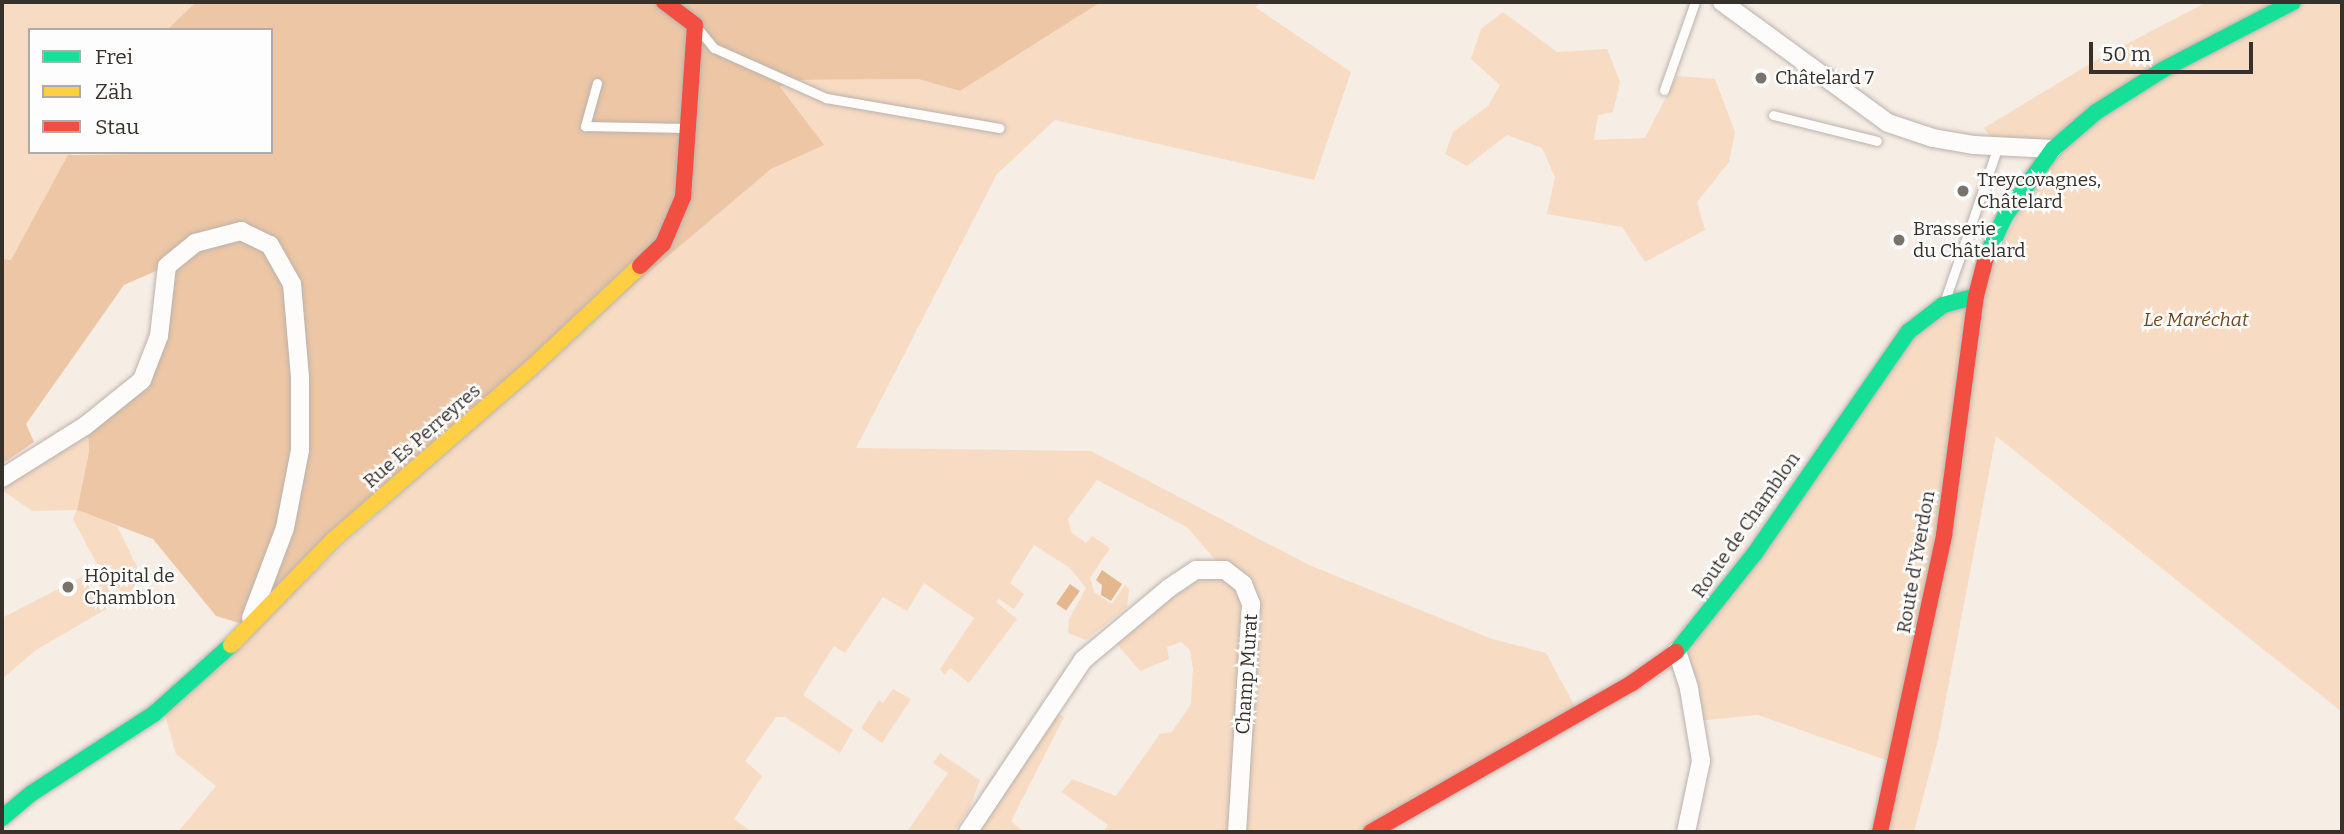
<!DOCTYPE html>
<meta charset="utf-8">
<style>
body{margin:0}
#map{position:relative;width:2344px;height:834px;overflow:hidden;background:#f6ede5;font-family:Bitter,serif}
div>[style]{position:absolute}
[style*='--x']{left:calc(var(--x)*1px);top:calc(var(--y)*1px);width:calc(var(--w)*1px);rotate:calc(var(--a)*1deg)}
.green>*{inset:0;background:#f7dbc3}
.forest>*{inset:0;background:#ecc6a5}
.water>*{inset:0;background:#e4b78e;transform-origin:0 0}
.roads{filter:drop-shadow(0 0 2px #bab2ac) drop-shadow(0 0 2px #bab2ac)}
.lane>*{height:9px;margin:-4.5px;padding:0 4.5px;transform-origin:4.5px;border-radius:4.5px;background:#fefcfb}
.street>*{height:18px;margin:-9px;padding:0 9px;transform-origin:9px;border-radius:9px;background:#fefcfb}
.fast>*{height:16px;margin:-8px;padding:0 8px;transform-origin:8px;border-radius:8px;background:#16e098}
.slow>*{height:16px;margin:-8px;padding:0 8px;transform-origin:8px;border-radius:8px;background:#ffcf43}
.jam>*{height:16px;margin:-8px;padding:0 8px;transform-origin:8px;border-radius:8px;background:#f24e42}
.dots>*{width:19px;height:19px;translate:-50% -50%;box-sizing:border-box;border:4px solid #fdfdfd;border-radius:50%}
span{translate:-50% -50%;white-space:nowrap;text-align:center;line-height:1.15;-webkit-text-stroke:5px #fdfdfd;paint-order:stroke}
.poi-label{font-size:19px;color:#37312b}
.left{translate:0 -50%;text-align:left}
.park-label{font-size:19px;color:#70471e;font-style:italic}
.street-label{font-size:19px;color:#37312b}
.frame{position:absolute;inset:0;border:4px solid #37312b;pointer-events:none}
.legend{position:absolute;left:28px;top:28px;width:245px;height:126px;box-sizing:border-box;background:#fdfdfd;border:2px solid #aeaba9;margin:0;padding:9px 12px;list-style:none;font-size:21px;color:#37312b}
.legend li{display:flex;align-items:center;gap:14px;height:35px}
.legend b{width:35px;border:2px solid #aeaba9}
.scale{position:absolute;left:2089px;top:42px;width:164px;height:32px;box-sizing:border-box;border:4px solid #37312b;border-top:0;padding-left:9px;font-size:21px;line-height:24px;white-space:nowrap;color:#37312b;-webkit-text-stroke:5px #fdfdfd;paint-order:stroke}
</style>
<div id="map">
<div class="green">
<div style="clip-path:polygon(2px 2px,196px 2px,167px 30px,30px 30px,30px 152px,73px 152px,11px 260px,2px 259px)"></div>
<div style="clip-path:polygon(1101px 2px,1262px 2px,1255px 7px,1351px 72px,1314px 180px,1055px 120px,997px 174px,856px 448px,1091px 451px,1309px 565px,1492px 639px,1546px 653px,1579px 714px,1371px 832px,1104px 832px,1108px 825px,1062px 792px,1072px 779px,1116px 796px,1160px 734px,1172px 732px,1191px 704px,1193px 669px,1190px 650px,1181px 642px,1167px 647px,1169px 659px,1140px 671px,1110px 636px,1169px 588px,1224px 570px,1187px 527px,1097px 480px,1068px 519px,1071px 532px,1086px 543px,1092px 536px,1110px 548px,1090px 578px,1094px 592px,1112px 604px,1125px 585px,1129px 589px,1127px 607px,1086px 640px,1068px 633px,1069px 619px,1086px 588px,1070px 568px,1034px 545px,1010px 583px,1024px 594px,1014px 609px,999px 599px,996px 602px,1017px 619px,969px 683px,950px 668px,945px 675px,940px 669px,974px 618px,924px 583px,907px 611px,883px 597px,845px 653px,834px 646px,803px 695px,853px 730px,840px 753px,785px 717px,776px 717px,745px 761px,762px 776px,734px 819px,752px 832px,178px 832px,216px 786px,176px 754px,164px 711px,538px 366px,771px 169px,823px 145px,780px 88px,793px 80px,918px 79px,960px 91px)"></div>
<div style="clip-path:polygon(2207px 2px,2342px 2px,2342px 712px,1996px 436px,1938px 740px,1914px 832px,1880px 832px,1897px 764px,1758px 715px,1696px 721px,1677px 651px,1908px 332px,1976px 296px,2052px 149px,1998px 146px,1984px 128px,2098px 59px)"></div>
<div style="clip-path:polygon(1503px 12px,1557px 52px,1607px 49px,1620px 82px,1613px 112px,1598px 115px,1594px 140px,1645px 138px,1677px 76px,1715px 79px,1735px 132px,1729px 162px,1697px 202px,1705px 230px,1645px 262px,1622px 227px,1547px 214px,1555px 177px,1542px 148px,1507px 135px,1467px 166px,1445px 154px,1453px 132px,1488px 106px,1500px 85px,1471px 59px,1481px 29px)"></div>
<div style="clip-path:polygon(88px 426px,89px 452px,77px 510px,117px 526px,142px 577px,125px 598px,36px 650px,2px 679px,2px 618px,99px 568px,73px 519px,77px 510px,32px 511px,2px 490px,2px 480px)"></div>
<div style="clip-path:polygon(893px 689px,911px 699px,882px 743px,861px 728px,879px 700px,883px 703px)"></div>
<div style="clip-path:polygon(1048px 707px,1064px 717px,1011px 821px,1024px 832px,969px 832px)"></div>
<div style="clip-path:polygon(940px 753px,980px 780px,969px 810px,953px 832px,907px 832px,948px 773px,933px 763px)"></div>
</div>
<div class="forest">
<div style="clip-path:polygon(196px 2px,1101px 2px,960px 91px,918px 79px,793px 80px,780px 87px,824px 145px,771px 169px,538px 366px,246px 625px,216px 616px,153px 539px,77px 510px,89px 452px,88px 426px,143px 381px,167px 266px,124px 285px,26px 424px,34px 442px,2px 464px,2px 259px,11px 260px,68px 155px,271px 152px,271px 30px,167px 30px)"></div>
</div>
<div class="water">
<div style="clip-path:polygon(1102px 570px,1122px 584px,1111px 601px,1101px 595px,1102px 585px,1096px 580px)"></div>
<div style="left:1070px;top:584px;width:12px;height:24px;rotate:35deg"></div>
</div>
<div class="roads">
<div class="lane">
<div style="--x:700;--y:31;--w:22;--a:51"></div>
<div style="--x:714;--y:48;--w:123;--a:24.1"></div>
<div style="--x:826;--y:98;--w:176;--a:9.8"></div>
<div style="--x:597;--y:83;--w:45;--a:105.6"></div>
<div style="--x:585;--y:126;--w:101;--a:1.1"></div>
<div style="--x:1664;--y:90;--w:93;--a:-70.6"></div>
<div style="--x:1773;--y:115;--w:107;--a:14"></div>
<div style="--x:1945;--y:300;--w:163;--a:-71"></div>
</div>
<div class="street">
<div style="--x:1722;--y:2;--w:205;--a:36.1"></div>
<div style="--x:1888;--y:123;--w:47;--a:18.4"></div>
<div style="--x:1933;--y:138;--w:42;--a:9.7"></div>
<div style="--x:1974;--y:145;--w:79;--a:2.9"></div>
<div style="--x:2;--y:478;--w:98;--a:-32.1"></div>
<div style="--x:85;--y:426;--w:73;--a:-38.9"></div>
<div style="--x:142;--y:380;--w:47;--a:-68.9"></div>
<div style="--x:159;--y:336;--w:70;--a:-83.5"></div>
<div style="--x:167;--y:266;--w:36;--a:-39"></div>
<div style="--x:195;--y:243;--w:48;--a:-14.6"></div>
<div style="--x:241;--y:231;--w:32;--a:26"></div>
<div style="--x:270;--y:245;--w:45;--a:60.6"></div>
<div style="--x:292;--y:284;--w:94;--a:85.1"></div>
<div style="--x:300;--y:378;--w:72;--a:90"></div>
<div style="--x:300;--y:450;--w:79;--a:100.9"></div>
<div style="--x:285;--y:528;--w:96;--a:110.7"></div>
<div style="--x:1677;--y:651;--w:40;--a:72"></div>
<div style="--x:1689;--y:689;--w:73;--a:80.5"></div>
<div style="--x:1701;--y:761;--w:73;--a:101.9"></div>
<div style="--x:968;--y:832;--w:207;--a:-56.2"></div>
<div style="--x:1083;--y:660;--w:112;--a:-39.9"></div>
<div style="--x:1169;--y:588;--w:32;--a:-34"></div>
<div style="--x:1196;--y:570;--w:29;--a:0"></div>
<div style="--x:1225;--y:570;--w:23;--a:38"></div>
<div style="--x:1243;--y:584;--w:22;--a:68"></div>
<div style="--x:1251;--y:604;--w:228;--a:93.5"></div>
</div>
<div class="fast">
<div style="--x:1986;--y:257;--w:45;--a:-65.1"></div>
<div style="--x:2005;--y:216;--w:82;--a:-54.4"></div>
<div style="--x:2053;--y:149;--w:57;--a:-40.7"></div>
<div style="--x:2096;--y:112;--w:80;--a:-32.3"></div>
<div style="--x:2164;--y:69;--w:145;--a:-27.4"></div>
<div style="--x:1676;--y:652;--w:127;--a:-51.4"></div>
<div style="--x:1755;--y:553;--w:269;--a:-55.3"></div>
<div style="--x:1908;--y:332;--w:44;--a:-37.6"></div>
<div style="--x:1943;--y:305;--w:34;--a:-15"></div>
<div style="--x:2;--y:818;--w:39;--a:-40"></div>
<div style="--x:32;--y:793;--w:147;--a:-33"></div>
<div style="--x:155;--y:713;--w:102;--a:-41.8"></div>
</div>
<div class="slow">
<div style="--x:231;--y:645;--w:145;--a:-45.8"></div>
<div style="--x:332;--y:541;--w:264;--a:-41"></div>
<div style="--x:531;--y:368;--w:149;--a:-43.1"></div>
</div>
<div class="jam">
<div style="--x:640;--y:266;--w:32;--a:-44"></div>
<div style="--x:663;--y:244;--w:51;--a:-66.9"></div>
<div style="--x:683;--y:197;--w:172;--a:-86"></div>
<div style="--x:695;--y:25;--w:39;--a:-143"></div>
<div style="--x:1371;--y:832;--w:301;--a:-29.7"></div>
<div style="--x:1632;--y:683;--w:54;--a:-35.2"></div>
<div style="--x:1880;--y:832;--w:304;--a:-77.8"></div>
<div style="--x:1944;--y:535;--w:241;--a:-82.4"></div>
<div style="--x:1976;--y:296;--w:40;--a:-75.6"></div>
</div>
</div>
<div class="dots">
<div style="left:1761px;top:78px;background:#7a736c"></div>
<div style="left:1963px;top:191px;background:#7a736c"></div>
<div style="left:1899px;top:240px;background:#7a736c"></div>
<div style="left:68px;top:587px;background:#7a736c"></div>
</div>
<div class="poi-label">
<span class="left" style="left:1775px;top:78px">Châtelard 7</span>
<span class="left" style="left:1977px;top:191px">Treycovagnes,<br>Châtelard</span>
<span class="left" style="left:1913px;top:240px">Brasserie<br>du Châtelard</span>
<span class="left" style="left:84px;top:587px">Hôpital de<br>Chamblon</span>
</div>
<div class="park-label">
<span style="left:2196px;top:320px">Le Maréchat</span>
</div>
<div class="street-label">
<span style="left:422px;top:436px;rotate:-41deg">Rue Es Perreyres</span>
<span style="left:1746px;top:525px;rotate:-55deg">Route de Chamblon</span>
<span style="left:1916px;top:562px;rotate:-80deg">Route d'Yverdon</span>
<span style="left:1247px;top:674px;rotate:-86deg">Champ Murat</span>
</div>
<div class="frame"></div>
<ul class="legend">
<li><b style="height:9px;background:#16e098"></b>Frei</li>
<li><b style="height:9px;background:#ffcf43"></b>Zäh</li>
<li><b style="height:9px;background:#f24e42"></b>Stau</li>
</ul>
<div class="scale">50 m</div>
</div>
